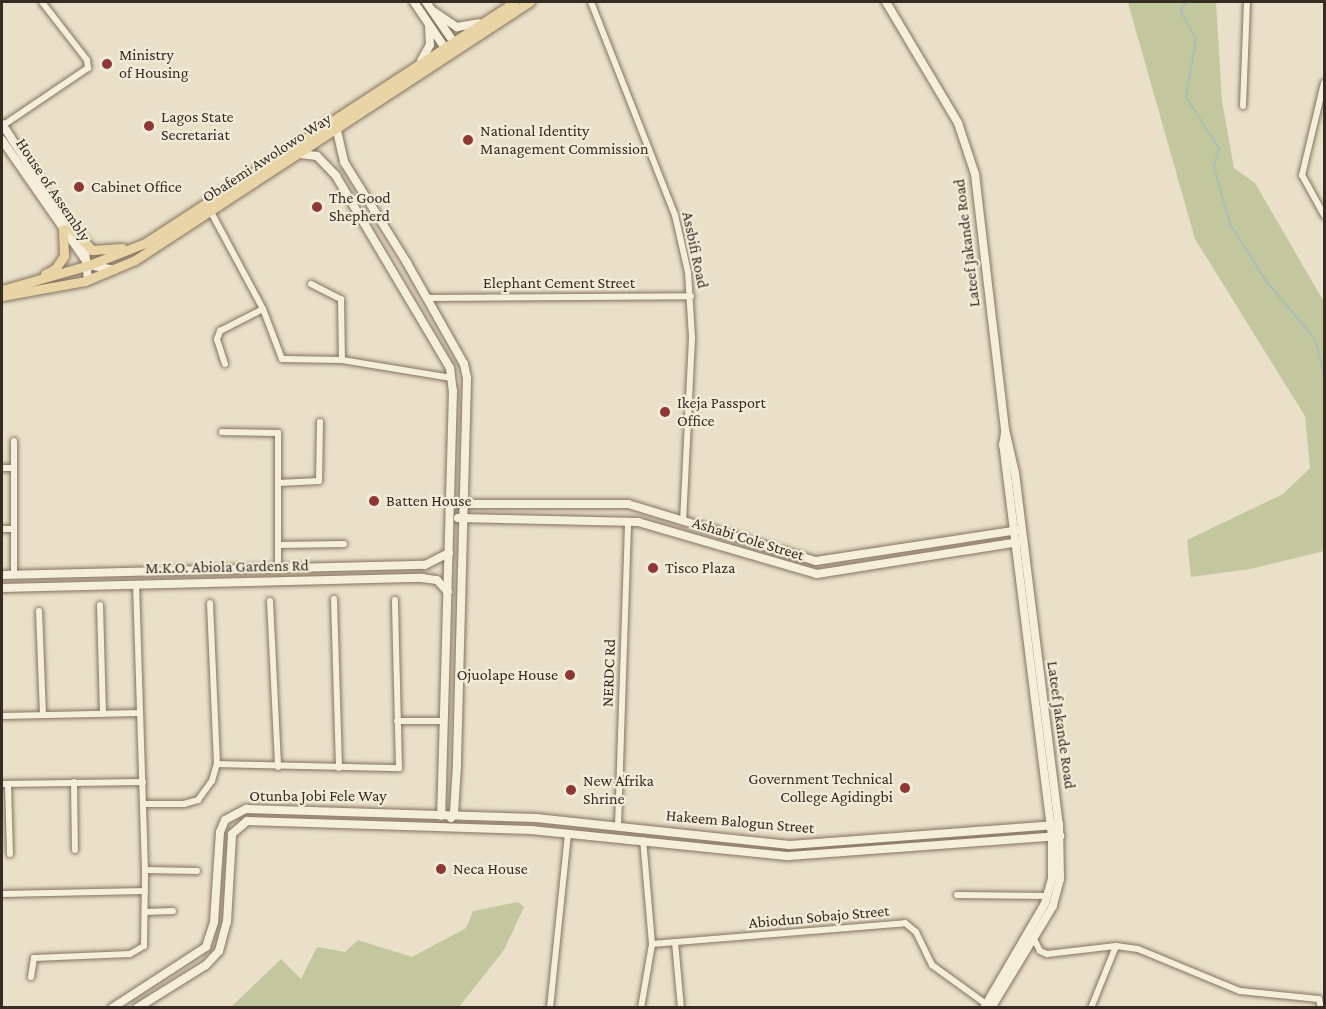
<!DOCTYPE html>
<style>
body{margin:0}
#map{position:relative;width:1326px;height:1009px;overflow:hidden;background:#eae0c9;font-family:"Crimson Pro",serif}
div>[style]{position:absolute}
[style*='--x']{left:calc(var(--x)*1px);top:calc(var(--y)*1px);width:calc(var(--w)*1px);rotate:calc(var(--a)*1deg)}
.green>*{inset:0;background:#c2c79e}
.stream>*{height:2px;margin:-1px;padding:0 1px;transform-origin:1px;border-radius:1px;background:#a9bfb8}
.roads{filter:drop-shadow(0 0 2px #84735f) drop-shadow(0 0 2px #84735f)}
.street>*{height:6px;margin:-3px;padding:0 3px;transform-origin:3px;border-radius:3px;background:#f5eedb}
.secondary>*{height:8px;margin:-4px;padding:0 4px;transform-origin:4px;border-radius:4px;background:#f5eedb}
.primary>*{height:9px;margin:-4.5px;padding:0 4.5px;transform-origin:4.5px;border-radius:4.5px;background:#e8d4a5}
.dots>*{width:16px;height:16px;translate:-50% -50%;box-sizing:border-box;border:3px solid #f2ebd8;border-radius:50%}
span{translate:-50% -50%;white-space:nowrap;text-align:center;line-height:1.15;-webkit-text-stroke:4.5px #f2ebd8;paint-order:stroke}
.poi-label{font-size:16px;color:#362c21}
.left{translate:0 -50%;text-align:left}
.right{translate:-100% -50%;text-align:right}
.street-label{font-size:16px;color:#362c21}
.frame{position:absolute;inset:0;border:3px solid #362c21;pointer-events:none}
</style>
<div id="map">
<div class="green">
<div style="clip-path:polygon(1216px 2px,1222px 101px,1234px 168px,1255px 183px,1324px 302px,1324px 551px,1250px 569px,1191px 577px,1187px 540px,1283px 494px,1310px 468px,1305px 416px,1195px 239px,1128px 3px)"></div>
<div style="clip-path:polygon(518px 902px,524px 907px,504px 950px,459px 1007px,231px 1007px,281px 959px,301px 979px,317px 947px,345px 952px,358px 940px,412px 957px,466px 928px,473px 911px)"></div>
</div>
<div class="stream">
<div style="--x:1187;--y:2;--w:11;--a:131"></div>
<div style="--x:1180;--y:10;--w:33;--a:61"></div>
<div style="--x:1196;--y:39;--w:59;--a:99.8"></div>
<div style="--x:1186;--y:97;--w:61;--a:57.1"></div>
<div style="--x:1219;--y:148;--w:20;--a:105"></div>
<div style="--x:1214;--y:167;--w:59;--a:74.3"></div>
<div style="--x:1230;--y:224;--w:67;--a:57.7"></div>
<div style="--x:1266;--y:281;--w:76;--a:49.8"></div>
<div style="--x:1315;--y:339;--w:36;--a:76"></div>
</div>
<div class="roads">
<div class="street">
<div style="--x:591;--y:2;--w:229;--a:68.5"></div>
<div style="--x:675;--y:215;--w:58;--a:77.2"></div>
<div style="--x:688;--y:272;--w:66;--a:86.5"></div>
<div style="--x:692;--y:338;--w:181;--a:92.8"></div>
<div style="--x:1324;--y:83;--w:95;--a:103.4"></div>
<div style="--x:1302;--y:175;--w:46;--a:61.2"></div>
<div style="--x:1243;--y:106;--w:104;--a:-87.8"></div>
<div style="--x:2;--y:126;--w:104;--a:-34"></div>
<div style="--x:88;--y:68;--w:8;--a:-97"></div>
<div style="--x:87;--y:60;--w:73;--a:-127.8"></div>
<div style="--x:211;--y:212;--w:110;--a:61.8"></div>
<div style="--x:263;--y:309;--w:53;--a:69.2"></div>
<div style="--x:282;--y:359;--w:60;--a:1"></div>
<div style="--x:342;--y:360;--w:111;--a:9.3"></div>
<div style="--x:311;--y:284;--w:34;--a:27"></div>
<div style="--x:341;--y:299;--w:61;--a:89.1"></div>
<div style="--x:426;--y:298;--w:265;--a:-0.4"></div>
<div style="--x:225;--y:364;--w:26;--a:-108"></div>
<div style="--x:217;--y:339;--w:9;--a:-69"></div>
<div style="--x:220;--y:331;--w:48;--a:-27.1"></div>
<div style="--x:222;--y:432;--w:56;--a:1"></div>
<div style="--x:278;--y:433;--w:137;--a:90"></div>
<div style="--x:2;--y:468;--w:12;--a:0"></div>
<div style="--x:278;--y:483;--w:41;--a:-2.8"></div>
<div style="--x:319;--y:481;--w:59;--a:-89"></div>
<div style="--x:2;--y:529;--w:12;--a:0"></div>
<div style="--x:278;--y:545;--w:66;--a:-0.9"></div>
<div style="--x:14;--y:575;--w:134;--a:-90"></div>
<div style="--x:334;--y:599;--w:169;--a:88.3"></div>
<div style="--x:270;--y:601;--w:166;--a:87.2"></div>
<div style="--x:100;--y:605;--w:109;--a:88.4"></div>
<div style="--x:39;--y:611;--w:104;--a:87.8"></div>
<div style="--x:2;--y:716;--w:138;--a:-1.2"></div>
<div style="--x:397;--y:721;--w:46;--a:0"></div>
<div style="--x:217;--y:764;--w:182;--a:1.3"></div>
<div style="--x:399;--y:768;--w:168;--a:-91.4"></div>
<div style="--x:74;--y:782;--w:68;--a:89.2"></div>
<div style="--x:2;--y:784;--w:141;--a:-0.8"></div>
<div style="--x:8;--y:784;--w:70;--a:88.4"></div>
<div style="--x:144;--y:804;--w:40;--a:0"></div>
<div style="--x:184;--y:804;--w:15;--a:-16"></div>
<div style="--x:198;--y:800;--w:24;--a:-54"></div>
<div style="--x:212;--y:781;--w:18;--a:-74"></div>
<div style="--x:217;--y:764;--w:161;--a:-92.5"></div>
<div style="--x:618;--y:826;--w:305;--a:-88.1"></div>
<div style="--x:145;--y:870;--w:52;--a:1.1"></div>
<div style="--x:2;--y:894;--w:143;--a:-1.2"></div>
<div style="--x:957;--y:895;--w:91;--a:0.6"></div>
<div style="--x:145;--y:912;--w:28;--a:-2"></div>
<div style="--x:1034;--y:939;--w:13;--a:63"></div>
<div style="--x:1040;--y:951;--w:8;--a:23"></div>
<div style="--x:1047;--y:954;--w:69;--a:-6.6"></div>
<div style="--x:1116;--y:946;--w:22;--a:8"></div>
<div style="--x:1138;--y:949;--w:110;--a:22.4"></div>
<div style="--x:1240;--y:991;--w:79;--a:5.8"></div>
<div style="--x:1319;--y:999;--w:9;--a:77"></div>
<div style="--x:675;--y:942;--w:66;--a:84.8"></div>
<div style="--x:652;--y:944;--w:254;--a:-4.7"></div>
<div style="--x:905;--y:923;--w:14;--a:39"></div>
<div style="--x:916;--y:932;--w:37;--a:64"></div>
<div style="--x:932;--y:965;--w:67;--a:35.8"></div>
<div style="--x:31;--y:977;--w:19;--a:-81"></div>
<div style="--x:34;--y:958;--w:96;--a:-2.4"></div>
<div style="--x:130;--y:954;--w:16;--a:-30"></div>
<div style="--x:144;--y:946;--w:76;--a:-89.2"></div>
<div style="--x:145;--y:870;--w:286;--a:-91.8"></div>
<div style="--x:550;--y:1008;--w:176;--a:-84.1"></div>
<div style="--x:641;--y:1008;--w:65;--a:-80.2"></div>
<div style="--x:652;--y:944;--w:104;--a:-94.9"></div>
<div style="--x:1091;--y:1008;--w:67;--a:-68"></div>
</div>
<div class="secondary">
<div style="--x:414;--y:2;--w:59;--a:56"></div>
<div style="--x:426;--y:2;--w:55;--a:55.4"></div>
<div style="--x:886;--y:2;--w:141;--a:59.2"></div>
<div style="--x:958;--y:123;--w:54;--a:71.6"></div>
<div style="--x:975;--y:174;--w:258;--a:83.3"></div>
<div style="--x:1005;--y:430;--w:44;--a:76.9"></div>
<div style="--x:1015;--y:473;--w:355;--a:82.9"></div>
<div style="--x:1059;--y:825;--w:54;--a:88.9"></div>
<div style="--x:1060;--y:879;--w:28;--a:105"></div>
<div style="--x:1053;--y:906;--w:119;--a:121.3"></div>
<div style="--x:433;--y:11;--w:29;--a:34"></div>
<div style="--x:457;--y:27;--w:22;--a:-10"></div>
<div style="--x:421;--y:61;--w:18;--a:-61"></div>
<div style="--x:430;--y:45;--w:19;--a:-93"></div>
<div style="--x:2;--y:124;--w:152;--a:56.8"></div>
<div style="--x:85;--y:251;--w:28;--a:84"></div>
<div style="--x:337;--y:131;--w:32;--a:77"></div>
<div style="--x:344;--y:162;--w:119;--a:58"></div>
<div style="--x:407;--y:263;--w:116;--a:60.6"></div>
<div style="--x:464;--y:364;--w:14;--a:78"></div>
<div style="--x:467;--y:378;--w:387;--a:91.5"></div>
<div style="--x:457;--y:765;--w:48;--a:93.6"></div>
<div style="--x:454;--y:813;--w:6;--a:121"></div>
<div style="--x:2;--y:140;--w:152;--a:55.2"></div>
<div style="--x:300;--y:154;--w:17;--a:7"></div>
<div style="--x:317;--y:156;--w:28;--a:46"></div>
<div style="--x:336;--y:176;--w:223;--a:59.3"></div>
<div style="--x:450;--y:368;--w:23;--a:83"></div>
<div style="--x:453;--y:391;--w:425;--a:91.6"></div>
<div style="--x:89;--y:265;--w:26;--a:11"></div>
<div style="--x:450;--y:504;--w:178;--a:0"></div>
<div style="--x:628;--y:504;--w:196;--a:16.9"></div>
<div style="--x:816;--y:561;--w:204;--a:-8.7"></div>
<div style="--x:458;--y:518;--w:180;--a:1.3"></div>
<div style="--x:638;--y:522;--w:186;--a:16.2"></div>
<div style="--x:817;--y:574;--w:206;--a:-9"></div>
<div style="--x:2;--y:575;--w:423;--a:-1.4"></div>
<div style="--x:425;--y:565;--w:27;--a:-27"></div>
<div style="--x:2;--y:588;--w:420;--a:-1.4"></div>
<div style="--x:422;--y:578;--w:15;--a:8"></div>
<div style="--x:437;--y:580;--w:16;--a:47"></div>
<div style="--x:112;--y:1008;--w:112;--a:-33"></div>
<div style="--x:206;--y:947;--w:26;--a:-72"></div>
<div style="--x:214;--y:922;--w:90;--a:-86.2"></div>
<div style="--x:220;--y:832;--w:13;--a:-67"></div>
<div style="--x:225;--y:820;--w:24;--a:-28"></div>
<div style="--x:246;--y:809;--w:290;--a:1.8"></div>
<div style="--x:536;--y:818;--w:255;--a:6.1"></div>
<div style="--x:790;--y:845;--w:270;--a:-4.3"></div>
<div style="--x:137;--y:1008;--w:81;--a:-31.9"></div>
<div style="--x:206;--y:965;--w:19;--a:-47"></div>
<div style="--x:219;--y:951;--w:30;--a:-75"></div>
<div style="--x:227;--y:922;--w:88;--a:-86.7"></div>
<div style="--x:232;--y:834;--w:20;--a:-41"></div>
<div style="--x:247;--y:821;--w:284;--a:1.8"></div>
<div style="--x:531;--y:830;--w:259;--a:5.8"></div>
<div style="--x:789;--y:856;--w:272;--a:-4.2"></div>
<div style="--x:984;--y:1008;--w:121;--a:-59.8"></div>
<div style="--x:1045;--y:903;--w:25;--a:-74"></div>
<div style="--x:1052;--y:879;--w:43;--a:-90"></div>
<div style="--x:1052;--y:836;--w:394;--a:-97.1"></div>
<div style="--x:1003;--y:445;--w:11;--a:-80"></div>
</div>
<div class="primary">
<div style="--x:70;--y:227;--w:32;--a:46"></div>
<div style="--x:92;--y:250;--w:30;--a:-4"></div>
<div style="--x:45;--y:274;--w:11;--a:-27"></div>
<div style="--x:55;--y:269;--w:16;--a:-55"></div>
<div style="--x:64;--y:256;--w:27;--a:-92"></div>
<div style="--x:2;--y:290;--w:91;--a:-16"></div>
<div style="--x:89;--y:265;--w:60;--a:-21.4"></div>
<div style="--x:145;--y:243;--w:441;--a:-33.1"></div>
<div style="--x:2;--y:296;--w:84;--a:-10.2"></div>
<div style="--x:85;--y:281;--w:54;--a:-22.8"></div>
<div style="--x:135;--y:260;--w:472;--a:-33.2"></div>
</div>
</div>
<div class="dots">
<div style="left:107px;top:64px;background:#8d3736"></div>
<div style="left:149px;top:126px;background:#8d3736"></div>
<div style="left:468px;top:140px;background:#8d3736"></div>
<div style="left:79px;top:187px;background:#8d3736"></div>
<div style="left:317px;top:207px;background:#8d3736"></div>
<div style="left:665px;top:412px;background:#8d3736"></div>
<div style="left:374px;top:501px;background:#8d3736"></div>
<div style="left:653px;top:568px;background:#8d3736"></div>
<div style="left:570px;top:675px;background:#8d3736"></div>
<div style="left:905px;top:788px;background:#8d3736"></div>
<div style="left:571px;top:790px;background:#8d3736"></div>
<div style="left:441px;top:869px;background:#8d3736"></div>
</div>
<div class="poi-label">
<span class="left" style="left:119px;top:64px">Ministry<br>of Housing</span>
<span class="left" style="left:161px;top:126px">Lagos State<br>Secretariat</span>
<span class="left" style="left:480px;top:140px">National Identity<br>Management Commission</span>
<span class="left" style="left:91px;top:187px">Cabinet Office</span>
<span class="left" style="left:329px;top:207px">The Good<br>Shepherd</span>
<span class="left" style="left:677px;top:412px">Ikeja Passport<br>Office</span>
<span class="left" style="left:386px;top:501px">Batten House</span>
<span class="left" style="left:665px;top:568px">Tisco Plaza</span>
<span class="right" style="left:558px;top:675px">Ojuolape House</span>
<span class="right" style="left:893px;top:788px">Government Technical<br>College Agidingbi</span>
<span class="left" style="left:583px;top:790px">New Afrika<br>Shrine</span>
<span class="left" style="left:453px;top:869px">Neca House</span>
</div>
<div class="street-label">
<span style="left:267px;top:158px;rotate:-33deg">Obafemi Awolowo Way</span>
<span style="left:53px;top:190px;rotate:56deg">House of Assembly</span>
<span style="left:967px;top:243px;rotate:-97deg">Lateef Jakande Road</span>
<span style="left:695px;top:250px;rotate:78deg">Assbifi Road</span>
<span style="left:559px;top:283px">Elephant Cement Street</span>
<span style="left:748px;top:539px;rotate:17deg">Ashabi Cole Street</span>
<span style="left:227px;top:567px;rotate:-1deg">M.K.O. Abiola Gardens Rd</span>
<span style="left:609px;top:673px;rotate:-88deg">NERDC Rd</span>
<span style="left:1061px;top:725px;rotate:82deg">Lateef Jakande Road</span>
<span style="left:318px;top:796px">Otunba Jobi Fele Way</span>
<span style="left:740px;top:822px;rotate:5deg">Hakeem Balogun Street</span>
<span style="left:819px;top:917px;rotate:-5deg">Abiodun Sobajo Street</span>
</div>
<div class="frame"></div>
</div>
